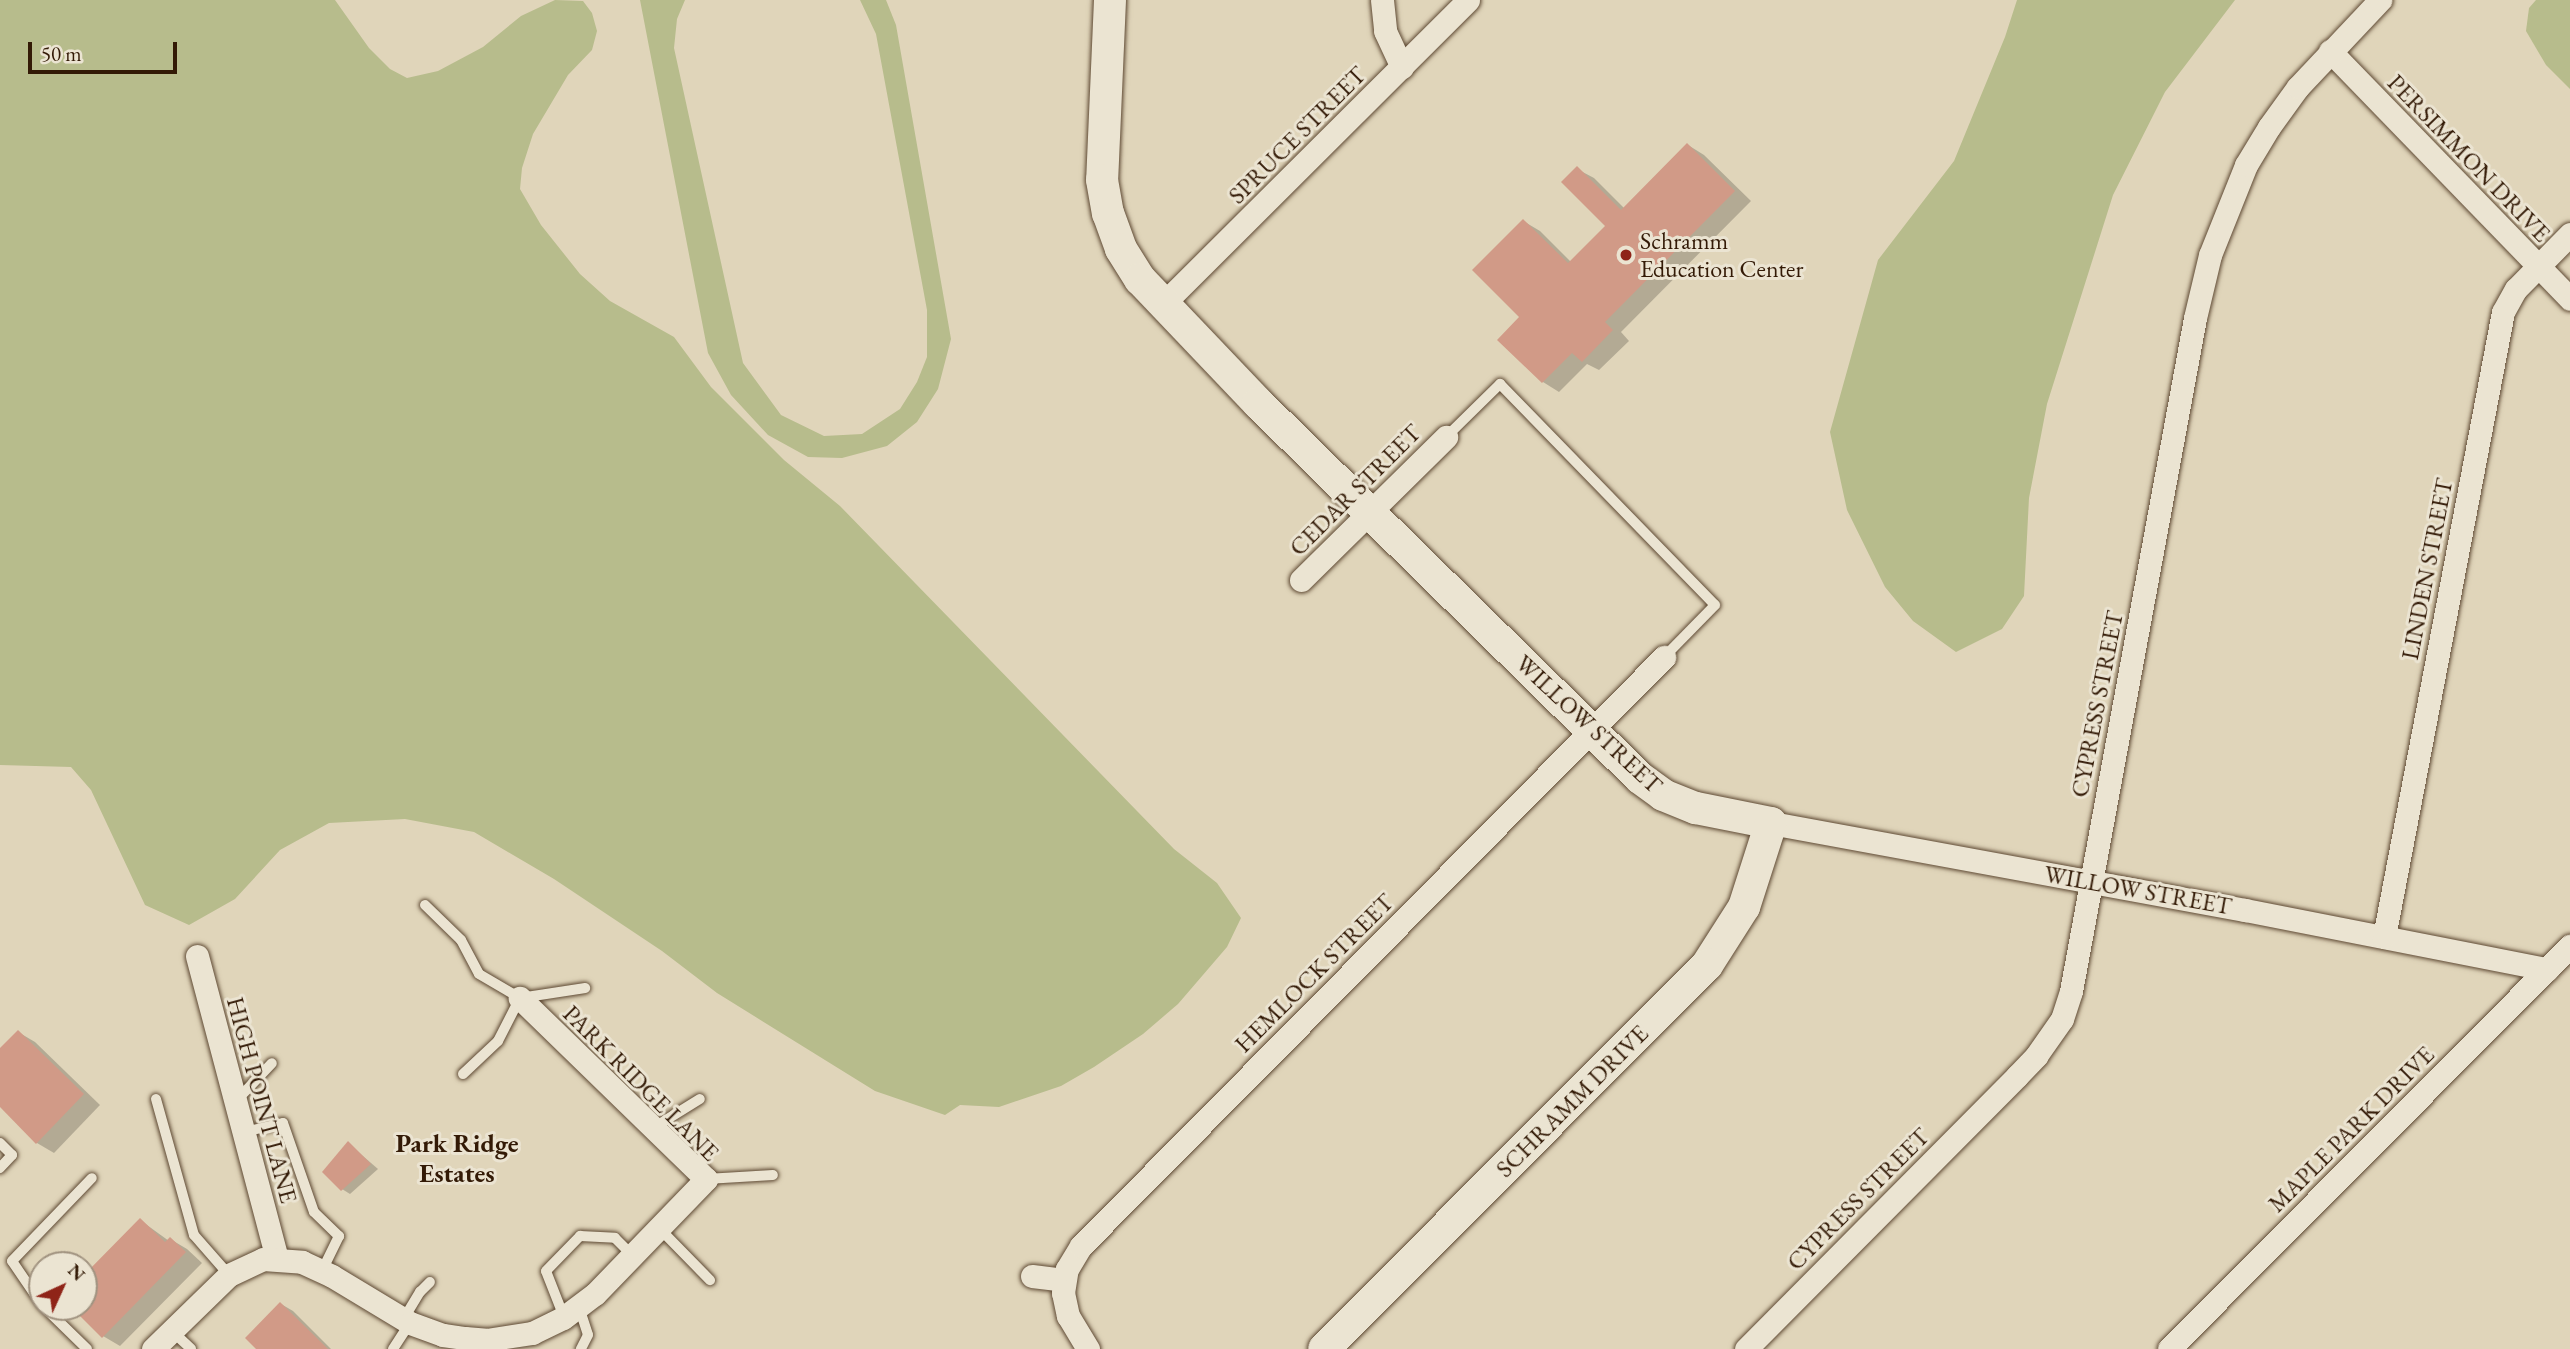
<!DOCTYPE html>
<style>
body{margin:0}
#map{position:relative;width:2570px;height:1349px;overflow:hidden;background:#e0d5ba;font-family:"EB Garamond",serif}
div>[style]{position:absolute}
[style*='--x']{left:calc(var(--x)*1px);top:calc(var(--y)*1px);width:calc(var(--w)*1px);rotate:calc(var(--a)*1deg)}
.green>*{inset:0;background:#b7bc8c}
.shadow>*{inset:0;background:#0003}
.building>*{inset:0;background:#d19a87}
.roads{filter:drop-shadow(0 0 2px #5e4933) drop-shadow(0 0 2px #5e4933)}
.lane>*{height:10px;margin:-5px;padding:0 5px;transform-origin:5px;border-radius:5px;background:#ebe4d2}
.street>*{height:23px;margin:-11.5px;padding:0 11.5px;transform-origin:11.5px;border-radius:11.5px;background:#ebe4d2}
.secondary>*{height:32px;margin:-16px;padding:0 16px;transform-origin:16px;border-radius:16px;background:#ebe4d2}
.dots>*{width:19px;height:19px;translate:-50% -50%;box-sizing:border-box;border:4px solid #ebe4d2;border-radius:50%}
span{translate:-50% -50%;white-space:nowrap;text-align:center;line-height:1.15;-webkit-text-stroke:6px #ebe4d2;paint-order:stroke}
.street-label{font-size:24px;color:#331a06}
.poi-label{font-size:24px;color:#331a06}
.left{translate:0 -50%;text-align:left}
.neighbourhood-label{font-size:26px;color:#331a06;font-weight:700}
.north{position:absolute;left:28px;top:1251px;width:70px;height:70px;box-sizing:border-box;background:#ebe4d2;border:2px solid #a19380;border-radius:50%;rotate:45deg;font-size:19px;font-weight:700;line-height:28px;text-align:center;color:#331a06}
.north::after{content:'';display:block;margin:auto;width:24px;height:32px;background:#8f2418;clip-path:polygon(50% 0,100% 100%,50% 72%,0 100%)}
.scale{position:absolute;left:28px;top:42px;width:149px;height:32px;box-sizing:border-box;border:4px solid #331a06;border-top:0;padding-left:9px;font-size:21px;line-height:24px;white-space:nowrap;color:#331a06;-webkit-text-stroke:5px #ebe4d2;paint-order:stroke}
</style>
<div id="map">
<div class="green">
<div style="clip-path:polygon(0 0,335px 0,369px 48px,390px 69px,407px 78px,438px 71px,483px 47px,521px 16px,555px 0,583px 1px,592px 13px,597px 31px,592px 50px,568px 75px,533px 134px,522px 168px,520px 189px,541px 225px,580px 274px,610px 301px,674px 337px,711px 387px,784px 460px,840px 506px,1174px 849px,1217px 883px,1241px 918px,1227px 947px,1178px 1004px,1143px 1034px,1094px 1067px,1061px 1086px,999px 1107px,960px 1105px,945px 1115px,875px 1091px,717px 993px,662px 951px,554px 879px,474px 832px,405px 819px,329px 823px,280px 850px,235px 899px,189px 925px,145px 905px,91px 790px,71px 767px,0 765px)"></div>
<div style="clip-path:polygon(640px 0,685px 0,677px 19px,674px 48px,743px 363px,781px 415px,824px 436px,862px 434px,900px 409px,917px 382px,927px 357px,927px 310px,876px 34px,860px 0,886px 0,896px 25px,951px 339px,938px 389px,917px 422px,887px 446px,842px 458px,808px 457px,768px 435px,731px 395px,708px 353px)"></div>
<div style="clip-path:polygon(2017px 0,2235px 0,2165px 92px,2113px 195px,2047px 404px,2029px 498px,2024px 596px,2002px 629px,1956px 652px,1913px 621px,1885px 587px,1847px 510px,1830px 432px,1878px 260px,1954px 161px,2005px 37px)"></div>
<div style="clip-path:polygon(2536px 0,2570px 0,2570px 89px,2546px 65px,2526px 31px,2529px 8px)"></div>
</div>
<div class="shadow">
<div style="clip-path:polygon(1688px 145px,1704px 155px,1751px 201px,1621px 332px,1629px 341px,1599px 370px,1587px 364px,1559px 392px,1543px 382px,1522px 317px,1523px 221px,1540px 231px,1571px 262px,1608px 226px,1577px 169px,1594px 178px,1625px 209px)"></div>
<div style="clip-path:polygon(18px 1032px,35px 1042px,100px 1105px,54px 1153px,37px 1143px,0 1105px,0 1051px)"></div>
<div style="clip-path:polygon(349px 1144px,378px 1169px,350px 1194px,342px 1189px)"></div>
<div style="clip-path:polygon(140px 1220px,169px 1241px,170px 1239px,187px 1249px,202px 1263px,120px 1346px,103px 1336px,73px 1307px,84px 1307px,84px 1278px)"></div>
<div style="clip-path:polygon(281px 1304px,293px 1311px,331px 1349px,259px 1349px)"></div>
</div>
<div class="building">
<div style="clip-path:polygon(1687px 143px,1735px 191px,1605px 322px,1613px 330px,1582px 362px,1572px 353px,1542px 383px,1497px 340px,1519px 317px,1472px 270px,1523px 219px,1568px 263px,1605px 226px,1561px 182px,1577px 166px,1621px 210px)"></div>
<div style="clip-path:polygon(18px 1030px,84px 1094px,36px 1144px,0 1107px,0 1048px)"></div>
<div style="clip-path:polygon(348px 1141px,371px 1164px,341px 1191px,322px 1172px)"></div>
<div style="clip-path:polygon(140px 1218px,165px 1242px,170px 1237px,186px 1252px,102px 1338px,71px 1307px,84px 1307px,84px 1275px)"></div>
<div style="clip-path:polygon(280px 1302px,328px 1349px,256px 1349px,245px 1338px)"></div>
</div>
<div class="roads">
<div class="lane">
<div style="--x:1446;--y:437;--w:76;--a:-44.5"></div>
<div style="--x:1500;--y:384;--w:308;--a:45.8"></div>
<div style="--x:1715;--y:605;--w:73;--a:134.4"></div>
<div style="--x:425;--y:905;--w:50;--a:44.2"></div>
<div style="--x:461;--y:940;--w:38;--a:62"></div>
<div style="--x:479;--y:974;--w:48;--a:30.3"></div>
<div style="--x:520;--y:998;--w:66;--a:-8.7"></div>
<div style="--x:463;--y:1074;--w:48;--a:-43.3"></div>
<div style="--x:498;--y:1041;--w:48;--a:-62.9"></div>
<div style="--x:156;--y:1099;--w:141;--a:74.4"></div>
<div style="--x:194;--y:1235;--w:53;--a:48.8"></div>
<div style="--x:236;--y:1101;--w:52;--a:-46.5"></div>
<div style="--x:653;--y:1128;--w:55;--a:-31.7"></div>
<div style="--x:244;--y:1132;--w:40;--a:-13"></div>
<div style="--x:283;--y:1123;--w:94;--a:70.8"></div>
<div style="--x:314;--y:1212;--w:35;--a:44"></div>
<div style="--x:339;--y:1236;--w:39;--a:116"></div>
<div style="--x:0;--y:1143;--w:17;--a:45"></div>
<div style="--x:12;--y:1155;--w:18;--a:133"></div>
<div style="--x:706;--y:1179;--w:67;--a:-3.4"></div>
<div style="--x:659;--y:1228;--w:73;--a:45.6"></div>
<div style="--x:42;--y:1305;--w:53;--a:-124.3"></div>
<div style="--x:12;--y:1261;--w:115;--a:-46.1"></div>
<div style="--x:44;--y:1307;--w:60;--a:44.3"></div>
<div style="--x:579;--y:1307;--w:29;--a:72"></div>
<div style="--x:588;--y:1335;--w:16;--a:117"></div>
<div style="--x:564;--y:1317;--w:49;--a:-111.4"></div>
<div style="--x:546;--y:1271;--w:49;--a:-45.8"></div>
<div style="--x:580;--y:1236;--w:35;--a:3"></div>
<div style="--x:615;--y:1238;--w:24;--a:45"></div>
<div style="--x:403;--y:1320;--w:33;--a:-59"></div>
<div style="--x:420;--y:1292;--w:14;--a:-45"></div>
<div style="--x:172;--y:1331;--w:26;--a:43"></div>
<div style="--x:393;--y:1349;--w:31;--a:-57"></div>
</div>
<div class="street">
<div style="--x:1382;--y:0;--w:31;--a:84"></div>
<div style="--x:1385;--y:31;--w:40;--a:65"></div>
<div style="--x:2330;--y:51;--w:345;--a:45.9"></div>
<div style="--x:1162;--y:305;--w:432;--a:-44.9"></div>
<div style="--x:1301;--y:580;--w:204;--a:-44.6"></div>
<div style="--x:1771;--y:823;--w:482;--a:10.4"></div>
<div style="--x:2245;--y:910;--w:308;--a:11.1"></div>
<div style="--x:2384;--y:937;--w:636;--a:-79.22"></div>
<div style="--x:2503;--y:312;--w:26;--a:-61"></div>
<div style="--x:2516;--y:289;--w:77;--a:-45.5"></div>
<div style="--x:197;--y:956;--w:312;--a:75.2"></div>
<div style="--x:1032;--y:1276;--w:32;--a:7"></div>
<div style="--x:153;--y:1349;--w:106;--a:-44.2"></div>
<div style="--x:229;--y:1275;--w:38;--a:-25"></div>
<div style="--x:263;--y:1259;--w:39;--a:4"></div>
<div style="--x:302;--y:1262;--w:33;--a:25"></div>
<div style="--x:332;--y:1276;--w:91;--a:31.1"></div>
<div style="--x:410;--y:1323;--w:35;--a:20"></div>
<div style="--x:443;--y:1335;--w:22;--a:8"></div>
<div style="--x:465;--y:1338;--w:21;--a:5"></div>
<div style="--x:486;--y:1340;--w:47;--a:-8.7"></div>
<div style="--x:532;--y:1333;--w:34;--a:-26"></div>
<div style="--x:563;--y:1318;--w:40;--a:-37"></div>
<div style="--x:595;--y:1294;--w:160;--a:-46"></div>
<div style="--x:706;--y:1179;--w:260;--a:-135.8"></div>
<div style="--x:1088;--y:1349;--w:39;--a:-121"></div>
<div style="--x:1068;--y:1316;--w:24;--a:-102"></div>
<div style="--x:1063;--y:1293;--w:24;--a:-81"></div>
<div style="--x:1067;--y:1269;--w:27;--a:-59"></div>
<div style="--x:1081;--y:1246;--w:829;--a:-45.29"></div>
<div style="--x:1746;--y:1349;--w:385;--a:-45.2"></div>
<div style="--x:2017;--y:1076;--w:28;--a:-46"></div>
<div style="--x:2036;--y:1056;--w:45;--a:-54.9"></div>
<div style="--x:2062;--y:1019;--w:29;--a:-72"></div>
<div style="--x:2071;--y:991;--w:684;--a:-79.56"></div>
<div style="--x:2195;--y:318;--w:65;--a:-76.6"></div>
<div style="--x:2210;--y:255;--w:97;--a:-68.2"></div>
<div style="--x:2246;--y:165;--w:44;--a:-58.8"></div>
<div style="--x:2269;--y:127;--w:49;--a:-54.1"></div>
<div style="--x:2298;--y:87;--w:120;--a:-46.7"></div>
<div style="--x:2169;--y:1349;--w:569;--a:-45.14"></div>
</div>
<div class="secondary">
<div style="--x:1110;--y:0;--w:180;--a:92.5"></div>
<div style="--x:1102;--y:180;--w:34;--a:80"></div>
<div style="--x:1108;--y:213;--w:38;--a:70"></div>
<div style="--x:1121;--y:249;--w:36;--a:58"></div>
<div style="--x:1140;--y:279;--w:171;--a:46.4"></div>
<div style="--x:1258;--y:403;--w:535;--a:44.47"></div>
<div style="--x:1640;--y:778;--w:29;--a:36"></div>
<div style="--x:1663;--y:795;--w:35;--a:22"></div>
<div style="--x:1696;--y:808;--w:76;--a:11.3"></div>
<div style="--x:1771;--y:823;--w:88;--a:107.8"></div>
<div style="--x:1744;--y:907;--w:69;--a:122.5"></div>
<div style="--x:1707;--y:965;--w:542;--a:134.93"></div>
</div>
</div>
<div class="dots">
<div style="left:1626px;top:255px;background:#8f2418"></div>
</div>
<div class="street-label">
<span style="left:1297px;top:135px;rotate:-45deg">SPRUCE STREET</span>
<span style="left:2469px;top:158px;rotate:46deg">PERSIMMON DRIVE</span>
<span style="left:1355px;top:490px;rotate:-45deg">CEDAR STREET</span>
<span style="left:2427px;top:569px;rotate:-79deg">LINDEN STREET</span>
<span style="left:2097px;top:704px;rotate:-79deg">CYPRESS STREET</span>
<span style="left:1589px;top:724px;rotate:43deg">WILLOW STREET</span>
<span style="left:2138px;top:890px;rotate:10deg">WILLOW STREET</span>
<span style="left:1314px;top:973px;rotate:-45deg">HEMLOCK STREET</span>
<span style="left:641px;top:1083px;rotate:45deg">PARK RIDGE LANE</span>
<span style="left:262px;top:1100px;rotate:75deg">HIGH POINT LANE</span>
<span style="left:1572px;top:1101px;rotate:-45deg">SCHRAMM DRIVE</span>
<span style="left:2351px;top:1129px;rotate:-45deg">MAPLE PARK DRIVE</span>
<span style="left:1858px;top:1199px;rotate:-45deg">CYPRESS STREET</span>
</div>
<div class="poi-label">
<span class="left" style="left:1640px;top:255px">Schramm<br>Education Center</span>
</div>
<div class="neighbourhood-label">
<span style="left:457px;top:1159px">Park Ridge<br>Estates</span>
</div>
<div class="north">N</div>
<div class="scale">50 m</div>
</div>
